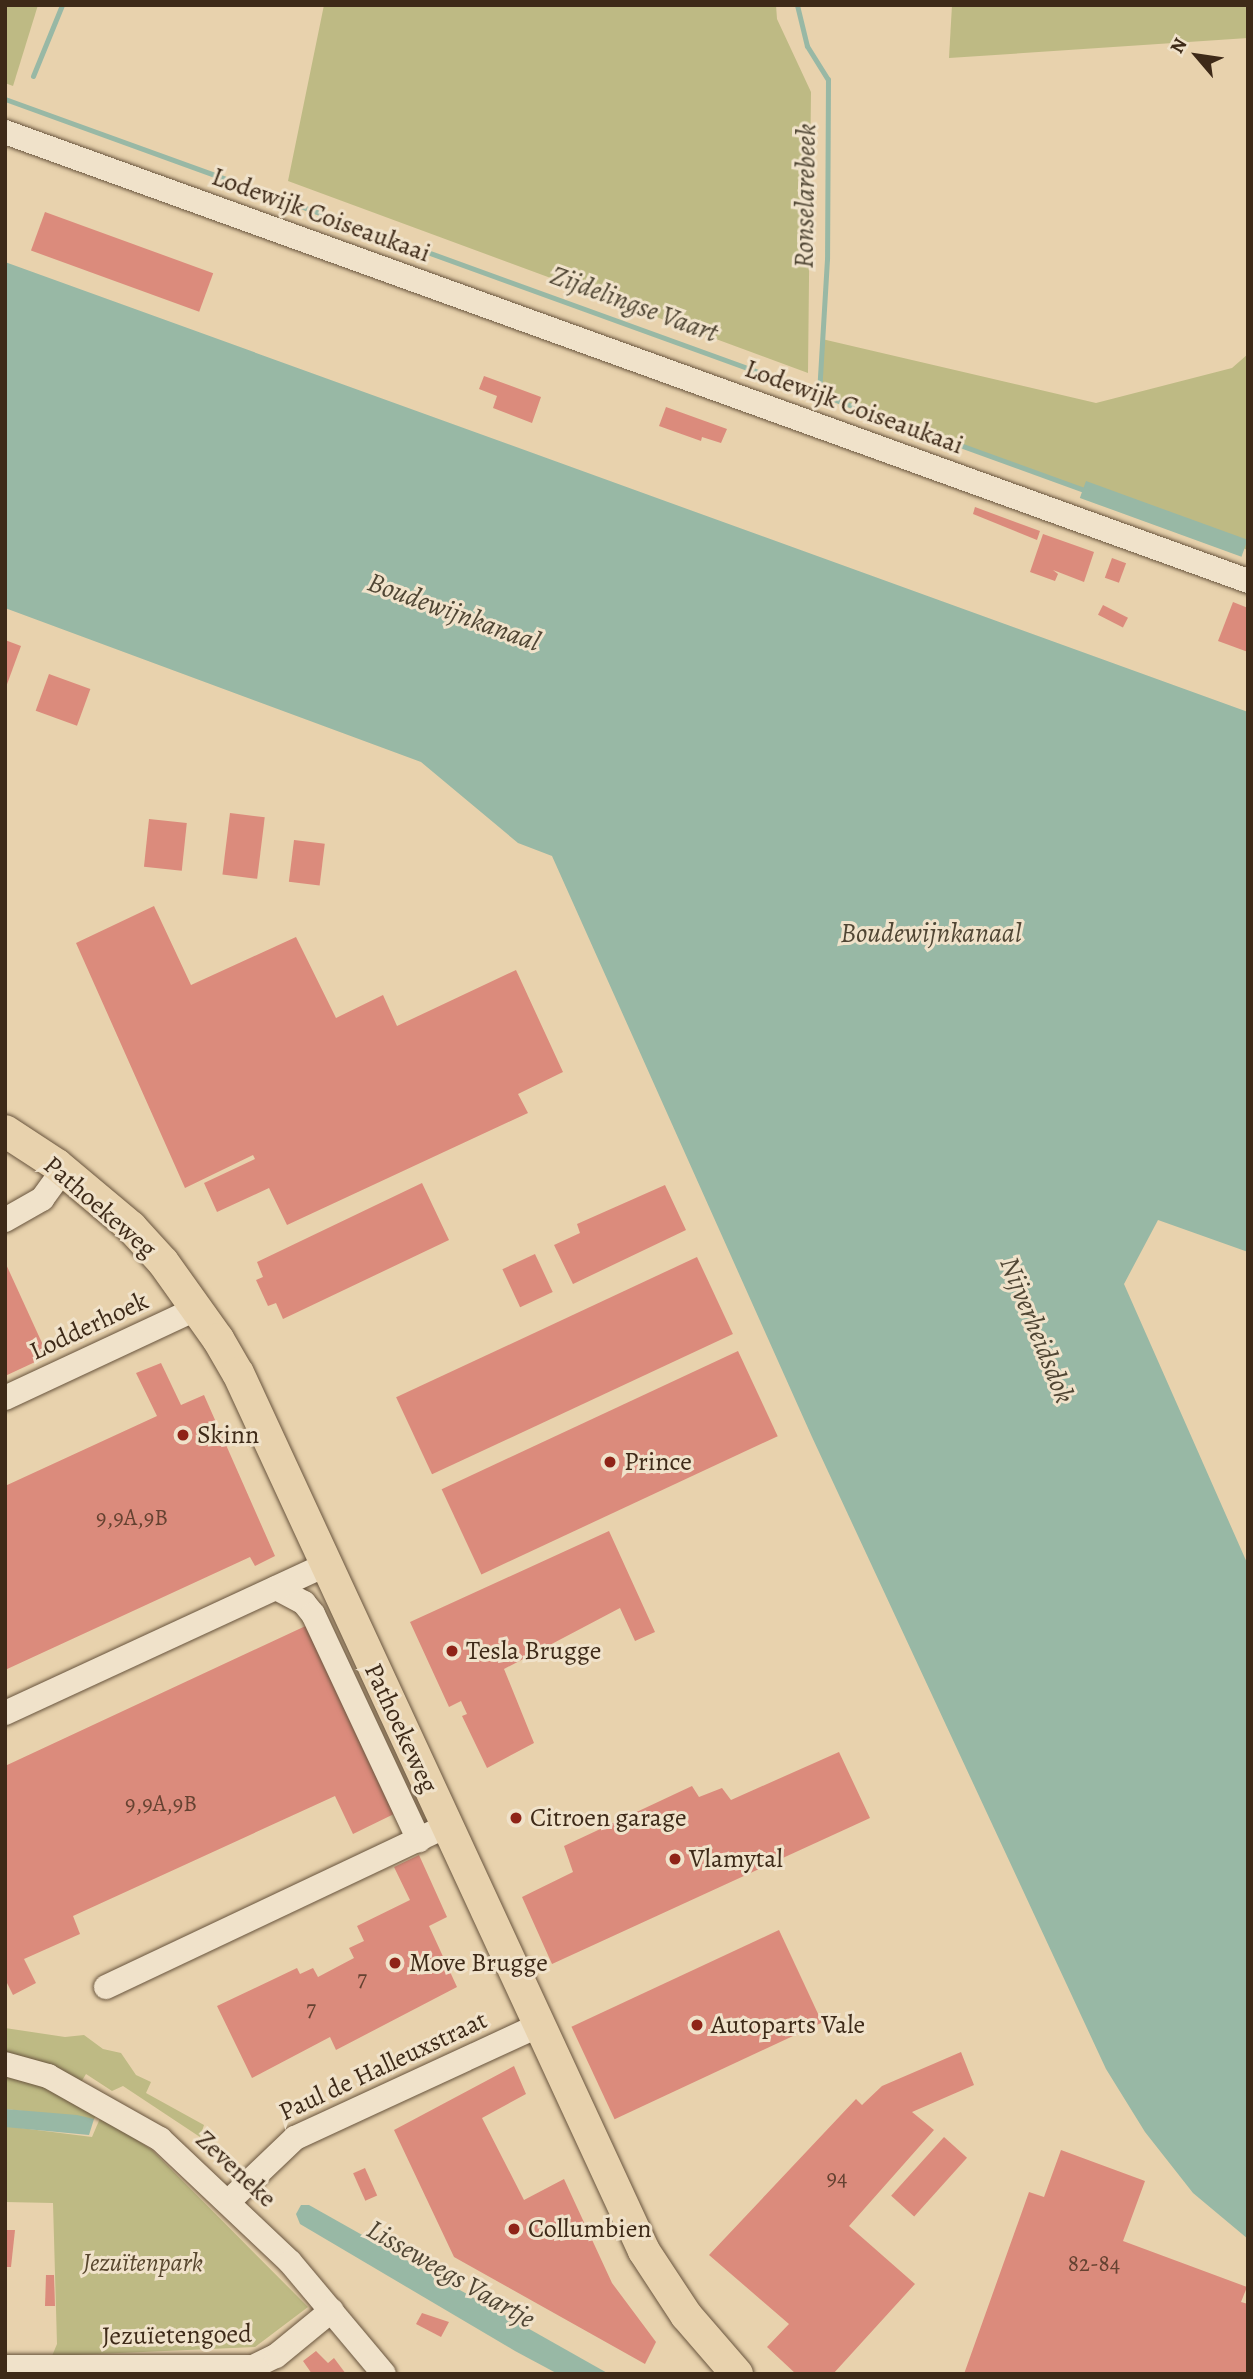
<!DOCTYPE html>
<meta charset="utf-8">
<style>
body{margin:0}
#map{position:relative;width:1253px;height:2379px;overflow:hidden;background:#e8d2ad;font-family:Alegreya,serif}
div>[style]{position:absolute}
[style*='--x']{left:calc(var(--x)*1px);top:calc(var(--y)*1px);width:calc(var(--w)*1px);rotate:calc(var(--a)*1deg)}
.green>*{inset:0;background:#beba84}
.water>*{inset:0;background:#98b8a5;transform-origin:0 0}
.stream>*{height:5px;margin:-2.5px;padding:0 2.5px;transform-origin:2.5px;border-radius:2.5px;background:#98b8a5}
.building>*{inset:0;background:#db8b7c;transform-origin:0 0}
.roads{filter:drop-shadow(0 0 2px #68543d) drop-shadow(0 0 2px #68543d)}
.minor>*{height:24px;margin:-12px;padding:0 12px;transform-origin:12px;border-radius:12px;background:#f0e2ca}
.major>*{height:32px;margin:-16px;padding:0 16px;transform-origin:16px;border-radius:16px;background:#e8d2ad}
.dots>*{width:19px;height:19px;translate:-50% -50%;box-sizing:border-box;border:4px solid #f0e2ca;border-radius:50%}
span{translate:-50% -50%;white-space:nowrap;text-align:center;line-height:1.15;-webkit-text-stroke:6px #f0e2ca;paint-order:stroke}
.number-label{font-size:23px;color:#654231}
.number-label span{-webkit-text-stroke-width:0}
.street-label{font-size:26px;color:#3e2a18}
.poi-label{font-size:26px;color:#3e2a18}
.left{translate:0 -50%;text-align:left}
.park-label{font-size:26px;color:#58472e;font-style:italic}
.water-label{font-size:28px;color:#504634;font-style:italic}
.frame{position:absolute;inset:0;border:7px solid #3e2a18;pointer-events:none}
.north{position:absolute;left:1162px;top:21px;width:70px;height:70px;-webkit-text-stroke:5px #f0e2ca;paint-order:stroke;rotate:299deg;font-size:19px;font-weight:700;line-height:28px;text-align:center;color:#3e2a18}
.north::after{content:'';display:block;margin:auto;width:24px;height:32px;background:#3e2a18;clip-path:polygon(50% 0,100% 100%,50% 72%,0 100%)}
</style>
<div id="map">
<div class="green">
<div style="clip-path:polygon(5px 5px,38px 5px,13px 86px,5px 83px)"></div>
<div style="clip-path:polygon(324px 5px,776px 5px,777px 19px,811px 92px,808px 373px,288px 181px)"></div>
<div style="clip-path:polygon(952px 5px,1248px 5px,1248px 38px,949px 58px)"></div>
<div style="clip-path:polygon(822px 339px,1096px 403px,1232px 368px,1248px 354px,1248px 550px,819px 394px)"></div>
<div style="clip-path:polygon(5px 2028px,65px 2037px,84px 2035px,103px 2049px,121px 2053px,136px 2075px,151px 2082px,146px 2093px,204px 2125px,200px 2137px,123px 2086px,112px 2091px,86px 2074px,71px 2099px,98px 2114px,94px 2119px,5px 2109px)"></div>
<div style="clip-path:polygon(101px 2116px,152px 2150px,308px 2307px,255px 2347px,52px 2356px,57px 2344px,53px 2203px,5px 2202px,5px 2126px,92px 2137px)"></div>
</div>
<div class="water">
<div style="clip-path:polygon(5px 262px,1248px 712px,1248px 1252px,1158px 1220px,1124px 1284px,1248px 1565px,1248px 2239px,1193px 2193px,1145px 2132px,1106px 2069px,812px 1437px,552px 856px,518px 843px,421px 762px,5px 608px)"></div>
<div style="left:1086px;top:481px;width:172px;height:18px;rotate:20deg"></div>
<div style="clip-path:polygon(5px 2109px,77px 2115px,94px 2119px,89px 2135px,5px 2127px)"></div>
<div style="clip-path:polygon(301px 2205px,309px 2205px,609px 2374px,558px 2374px,515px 2351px,300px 2224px,296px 2214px)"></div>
</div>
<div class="stream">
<div style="--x:797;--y:5;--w:42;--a:76.3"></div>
<div style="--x:807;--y:46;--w:39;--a:58"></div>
<div style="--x:828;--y:79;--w:180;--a:90.3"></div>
<div style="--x:827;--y:259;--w:135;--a:93.4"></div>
<div style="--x:33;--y:76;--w:77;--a:-67.8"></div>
<div style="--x:5;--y:99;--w:1151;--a:19.92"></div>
</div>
<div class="building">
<div style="left:45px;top:212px;width:179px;height:41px;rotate:20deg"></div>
<div style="clip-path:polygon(484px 376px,541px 397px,532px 423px,493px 408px,497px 396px,479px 389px)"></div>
<div style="clip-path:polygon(666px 407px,727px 429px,721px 443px,702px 437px,701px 441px,659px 426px)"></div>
<div style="clip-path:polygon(975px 507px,1040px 531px,1037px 540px,973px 514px)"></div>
<div style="clip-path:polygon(1043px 534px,1094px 552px,1084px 582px,1053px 570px,1058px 574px,1055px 581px,1030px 572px)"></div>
<div style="left:1112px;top:558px;width:15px;height:21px;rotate:20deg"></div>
<div style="clip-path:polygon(1233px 602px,1248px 608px,1248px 652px,1218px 641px)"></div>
<div style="left:1103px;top:605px;width:28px;height:11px;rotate:27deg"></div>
<div style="clip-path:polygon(5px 640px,21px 646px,6px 687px,5px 687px)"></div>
<div style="left:49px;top:674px;width:44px;height:39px;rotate:20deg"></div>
<div style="left:230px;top:813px;width:35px;height:62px;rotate:7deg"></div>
<div style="left:149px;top:819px;width:38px;height:48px;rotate:6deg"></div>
<div style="left:294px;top:840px;width:31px;height:42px;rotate:7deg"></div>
<div style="clip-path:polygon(154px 906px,191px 985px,296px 937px,336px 1018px,383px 995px,397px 1026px,516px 970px,563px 1072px,518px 1094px,528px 1113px,287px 1225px,269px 1188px,217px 1212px,204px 1183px,255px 1159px,253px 1155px,185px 1188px,76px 943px)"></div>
<div style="clip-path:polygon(422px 1183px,449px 1240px,283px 1319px,276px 1303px,268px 1306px,256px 1280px,263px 1277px,257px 1262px)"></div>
<div style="clip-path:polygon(665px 1185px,686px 1230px,573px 1284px,554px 1245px,580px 1233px,577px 1224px)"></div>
<div style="left:535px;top:1254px;width:42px;height:36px;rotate:65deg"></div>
<div style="left:697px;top:1257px;width:85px;height:332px;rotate:65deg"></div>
<div style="clip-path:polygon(5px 1262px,48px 1356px,5px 1376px)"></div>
<div style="left:738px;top:1351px;width:94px;height:327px;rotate:65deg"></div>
<div style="clip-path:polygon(161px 1363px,181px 1405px,204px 1395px,275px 1556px,255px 1566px,250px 1557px,5px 1670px,5px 1486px,157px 1416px,136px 1373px)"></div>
<div style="clip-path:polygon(609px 1531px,655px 1632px,635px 1641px,620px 1608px,504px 1669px,534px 1743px,487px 1768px,462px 1716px,467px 1714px,461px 1701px,449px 1707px,410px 1622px)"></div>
<div style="clip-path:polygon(312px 1623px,398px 1812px,353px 1834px,335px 1796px,73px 1916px,80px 1934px,24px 1959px,36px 1983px,13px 1995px,5px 1979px,5px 1766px)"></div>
<div style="clip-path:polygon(839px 1752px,870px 1818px,552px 1964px,522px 1897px,573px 1872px,564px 1846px,692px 1786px,699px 1797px,722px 1788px,731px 1800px)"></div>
<div style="clip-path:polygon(419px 1855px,447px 1917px,429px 1926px,457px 1987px,336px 2050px,330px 2037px,252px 2078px,217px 2006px,297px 1968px,300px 1974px,313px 1968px,318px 1977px,354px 1958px,349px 1948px,364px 1941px,357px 1926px,410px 1900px,394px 1867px)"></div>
<div style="left:779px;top:1930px;width:102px;height:229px;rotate:65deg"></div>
<div style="clip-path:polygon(961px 2052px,974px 2085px,912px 2112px,934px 2130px,849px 2226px,915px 2284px,833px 2374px,796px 2374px,767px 2347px,789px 2324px,709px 2255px,856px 2099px,862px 2105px,882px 2086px)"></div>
<div style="clip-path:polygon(514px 2066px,526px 2094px,482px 2118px,524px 2200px,564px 2179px,612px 2283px,656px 2342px,645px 2364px,454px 2257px,394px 2130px)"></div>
<div style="left:944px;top:2137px;width:31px;height:79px;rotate:42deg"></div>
<div style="clip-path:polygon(1061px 2150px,1145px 2181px,1123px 2241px,1247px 2287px,1241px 2302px,1248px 2304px,1248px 2374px,964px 2374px,1029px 2192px,1044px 2197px)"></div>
<div style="left:365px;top:2168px;width:30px;height:13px;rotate:66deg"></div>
<div style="clip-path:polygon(5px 2230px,15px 2230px,11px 2267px,5px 2267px)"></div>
<div style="clip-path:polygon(46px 2275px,54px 2275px,55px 2306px,45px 2306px)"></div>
<div style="clip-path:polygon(422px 2313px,449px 2322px,441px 2337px,416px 2324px)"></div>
<div style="clip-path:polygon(316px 2351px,328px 2363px,334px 2358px,346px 2374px,312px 2374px,303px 2361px)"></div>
</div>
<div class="roads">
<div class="minor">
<div style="--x:5;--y:132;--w:1322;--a:19.86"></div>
<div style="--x:5;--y:1220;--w:43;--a:-29.6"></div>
<div style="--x:42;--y:1199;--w:36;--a:-54"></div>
<div style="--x:5;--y:1398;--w:213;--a:-25"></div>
<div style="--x:276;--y:1588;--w:32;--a:28"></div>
<div style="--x:304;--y:1603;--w:14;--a:51"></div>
<div style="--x:313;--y:1614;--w:250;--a:64.9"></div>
<div style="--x:5;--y:1713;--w:353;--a:-24.8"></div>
<div style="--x:106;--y:1987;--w:377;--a:-25.3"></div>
<div style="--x:5;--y:2064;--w:45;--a:15.6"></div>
<div style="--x:48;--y:2076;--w:129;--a:29.4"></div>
<div style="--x:160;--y:2139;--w:179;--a:43.4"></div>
<div style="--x:290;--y:2262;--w:146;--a:50"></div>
<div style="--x:228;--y:2202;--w:93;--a:-43.7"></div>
<div style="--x:295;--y:2138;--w:270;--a:-24.8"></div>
<div style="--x:5;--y:2367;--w:248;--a:0"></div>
<div style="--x:253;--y:2367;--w:25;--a:-26"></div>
<div style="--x:276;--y:2356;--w:72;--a:-39.4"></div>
</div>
<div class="major">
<div style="--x:5;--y:1131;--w:62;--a:33.2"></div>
<div style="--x:57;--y:1165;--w:97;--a:40"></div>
<div style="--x:131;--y:1227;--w:47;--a:47.6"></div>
<div style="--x:163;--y:1262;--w:95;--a:54.5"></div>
<div style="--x:218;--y:1339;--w:39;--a:60"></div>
<div style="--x:238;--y:1373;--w:967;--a:65.18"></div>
<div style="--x:644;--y:2251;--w:77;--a:56.7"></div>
<div style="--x:686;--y:2315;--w:78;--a:49.2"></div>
</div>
</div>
<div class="dots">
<div style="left:183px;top:1435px;background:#8f2418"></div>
<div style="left:610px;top:1462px;background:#8f2418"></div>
<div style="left:452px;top:1651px;background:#8f2418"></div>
<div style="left:516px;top:1818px;background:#8f2418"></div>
<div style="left:675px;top:1859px;background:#8f2418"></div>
<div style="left:395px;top:1963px;background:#8f2418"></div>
<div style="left:697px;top:2025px;background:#8f2418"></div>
<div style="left:514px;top:2229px;background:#8f2418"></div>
</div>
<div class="number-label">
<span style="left:132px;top:1518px">9,9A,9B</span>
<span style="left:161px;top:1804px">9,9A,9B</span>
<span style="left:362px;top:1979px">7</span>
<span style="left:311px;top:2009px">7</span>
<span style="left:837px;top:2178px">94</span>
<span style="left:1094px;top:2264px">82-84</span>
</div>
<div class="street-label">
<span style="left:321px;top:215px;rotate:20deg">Lodewijk Coiseaukaai</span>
<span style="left:854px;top:407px;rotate:20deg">Lodewijk Coiseaukaai</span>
<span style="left:100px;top:1207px;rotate:41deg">Pathoekeweg</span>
<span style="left:89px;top:1326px;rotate:-25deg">Lodderhoek</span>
<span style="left:401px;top:1728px;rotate:65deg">Pathoekeweg</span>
<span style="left:383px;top:2066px;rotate:-25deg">Paul de Halleuxstraat</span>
<span style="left:236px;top:2169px;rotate:43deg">Zeveneke</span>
<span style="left:177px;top:2335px;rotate:-1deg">Jezuïetengoed</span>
</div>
<div class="poi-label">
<span class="left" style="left:197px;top:1435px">Skinn</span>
<span class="left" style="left:624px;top:1462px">Prince</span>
<span class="left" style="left:466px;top:1651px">Tesla Brugge</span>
<span class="left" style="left:530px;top:1818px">Citroen garage</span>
<span class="left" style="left:689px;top:1859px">Vlamytal</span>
<span class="left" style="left:409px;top:1963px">Move Brugge</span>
<span class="left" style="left:711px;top:2025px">Autoparts Vale</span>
<span class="left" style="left:528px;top:2229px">Collumbien</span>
</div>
<div class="park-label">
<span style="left:143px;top:2263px">Jezuïtenpark</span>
</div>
<div class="water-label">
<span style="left:805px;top:196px;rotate:-89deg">Ronselarebeek</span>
<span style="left:634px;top:304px;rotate:20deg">Zijdelingse Vaart</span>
<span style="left:454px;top:612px;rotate:20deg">Boudewijnkanaal</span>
<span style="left:931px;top:933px">Boudewijnkanaal</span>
<span style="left:1037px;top:1330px;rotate:68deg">Nijverheidsdok</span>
<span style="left:451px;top:2274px;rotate:30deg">Lisseweegs Vaartje</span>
</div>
<div class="frame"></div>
<div class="north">N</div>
</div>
